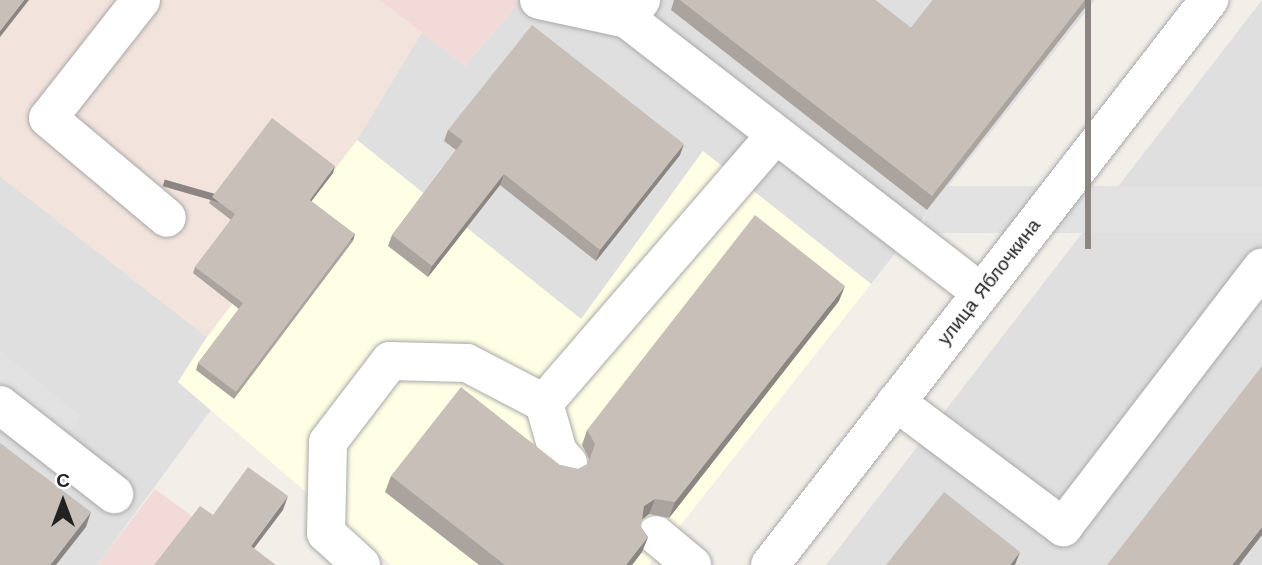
<!DOCTYPE html>
<meta charset="utf-8">
<style>
body{margin:0}
#map{position:relative;width:1262px;height:565px;overflow:hidden;background:#f2efe9;font-family:"Work Sans",sans-serif}
div>[style]{position:absolute}
[style*='--x']{left:calc(var(--x)*1px);top:calc(var(--y)*1px);width:calc(var(--w)*1px);rotate:calc(var(--a)*1deg)}
.residential>*{inset:0;background:#e0dfdf}
.commercial>*{inset:0;background:#f2dad9}
.education>*{inset:0;background:#ffffe5}
.military>*{inset:0;background:#f3e3dd}
.parking>*{inset:0;background:#e2e2e2;transform-origin:0 0}
.roads{filter:drop-shadow(0 0 2px #a9a9a9) drop-shadow(0 0 2px #a9a9a9)}
.minor>*{height:38px;margin:-19px;padding:0 19px;transform-origin:19px;border-radius:19px;background:#fff}
.wall>*{inset:0;background:#aba49e}
.shaded-wall>*{inset:0;background:#8b8681;transform-origin:0 0}
.building>*{inset:0;background:#c7bfb8}
span{translate:-50% -50%;white-space:nowrap;text-align:center;line-height:1.15;-webkit-text-stroke:5px #fff;paint-order:stroke}
.street-label{font-size:19px;color:#222}
.north{position:absolute;left:28px;top:467px;width:70px;height:70px;-webkit-text-stroke:5px #fff;paint-order:stroke;rotate:0deg;font-size:19px;font-weight:700;line-height:28px;text-align:center;color:#222}
.north::after{content:'';display:block;margin:auto;width:24px;height:32px;background:#222;clip-path:polygon(50% 0,100% 100%,50% 72%,0 100%)}
</style>
<div id="map">
<div class="residential">
<div style="clip-path:polygon(521px 0,1095px 0,871px 284px,703px 151px,581px 320px,357px 140px,422px 32px,465px 66px)"></div>
<div style="clip-path:polygon(1262px 0,1262px 565px,826px 565px)"></div>
<div style="clip-path:polygon(0 176px,207px 337px,178px 382px,211px 410px,97px 565px,0 565px)"></div>
</div>
<div class="commercial">
<div style="clip-path:polygon(379px 0,521px 0,465px 66px)"></div>
<div style="clip-path:polygon(155px 489px,259px 565px,97px 565px)"></div>
</div>
<div class="education">
<div style="clip-path:polygon(357px 140px,581px 319px,703px 151px,871px 284px,649px 565px,391px 565px,178px 382px,207px 337px)"></div>
</div>
<div class="military">
<div style="clip-path:polygon(0 0,379px 0,422px 32px,357px 140px,207px 337px,0 176px)"></div>
</div>
<div class="parking">
<div style="left:1262px;top:186px;width:47px;height:337px;rotate:90deg"></div>
<div style="clip-path:polygon(0 351px,81px 417px,61px 442px,0 392px)"></div>
</div>
<div class="roads">
<div class="minor">
<div style="--x:141;--y:0;--w:150;--a:128.2"></div>
<div style="--x:48;--y:118;--w:155;--a:40"></div>
<div style="--x:539;--y:0;--w:90;--a:12.2"></div>
<div style="--x:641;--y:0;--w:24;--a:126"></div>
<div style="--x:627;--y:19;--w:446;--a:37.7"></div>
<div style="--x:896;--y:402;--w:209;--a:36.8"></div>
<div style="--x:1063;--y:527;--w:327;--a:-52.5"></div>
<div style="--x:544;--y:403;--w:51;--a:74.1"></div>
<div style="--x:558;--y:452;--w:15;--a:48"></div>
<div style="--x:0;--y:405;--w:145;--a:38"></div>
<div style="--x:656;--y:535;--w:47;--a:39.8"></div>
<div style="--x:361;--y:565;--w:47;--a:-137.6"></div>
<div style="--x:326;--y:533;--w:91;--a:-88.7"></div>
<div style="--x:328;--y:442;--w:102;--a:-52.6"></div>
<div style="--x:390;--y:361;--w:77;--a:1.5"></div>
<div style="--x:467;--y:363;--w:87;--a:27.5"></div>
<div style="--x:544;--y:403;--w:354;--a:-49.2"></div>
<div style="--x:770;--y:565;--w:716;--a:-52.15"></div>
</div>
</div>
<div class="wall">
<div style="clip-path:polygon(674px 0,875px 0,911px 28px,933px 0,1091px 0,927px 210px,671px 10px)"></div>
<div style="clip-path:polygon(448px 130px,680px 155px,596px 261px,500px 185px,428px 277px,388px 246px,392px 235px,456px 150px,444px 141px)"></div>
<div style="clip-path:polygon(333px 173px,311px 201px,353px 241px,234px 399px,196px 370px,198px 363px,239px 309px,193px 273px,195px 267px,231px 220px,209px 203px,212px 197px)"></div>
<div style="clip-path:polygon(839px 301px,669px 518px,649px 514px,642px 519px,641px 527px,648px 537px,642px 552px,632px 565px,479px 565px,385px 492px,391px 476px,560px 465px,578px 469px,588px 464px,589px 459px,582px 445px,587px 430px)"></div>
</div>
<div class="shaded-wall">
<div style="clip-path:polygon(24px 0,29px 0,0 37px,0 31px)"></div>
<div style="left:1085px;top:0;width:6px;height:249px"></div>
<div style="clip-path:polygon(684px 144px,680px 155px,596px 261px,600px 250px)"></div>
<div style="clip-path:polygon(335px 166px,333px 173px,307px 207px,310px 200px)"></div>
<div style="clip-path:polygon(504px 174px,500px 185px,428px 277px,432px 266px)"></div>
<div style="left:355px;top:234px;width:7px;height:198px;rotate:106deg"></div>
<div style="clip-path:polygon(845px 286px,839px 301px,669px 518px,675px 502px)"></div>
<div style="clip-path:polygon(288px 496px,283px 510px,246px 559px,251px 546px)"></div>
<div style="clip-path:polygon(655px 499px,649px 514px,639px 522px,644px 506px)"></div>
<div style="clip-path:polygon(91px 512px,86px 527px,56px 565px,50px 565px)"></div>
<div style="clip-path:polygon(1262px 527px,1262px 535px,1239px 565px,1232px 565px)"></div>
<div style="clip-path:polygon(648px 537px,642px 552px,632px 565px,626px 565px)"></div>
<div style="clip-path:polygon(1020px 552px,1015px 565px,1010px 565px)"></div>
</div>
<div class="building">
<div style="clip-path:polygon(0 0,24px 0,0 31px)"></div>
<div style="clip-path:polygon(680px 0,875px 0,911px 28px,933px 0,1085px 0,932px 196px)"></div>
<div style="clip-path:polygon(532px 25px,684px 144px,600px 250px,504px 174px,432px 266px,392px 235px,463px 141px,448px 130px)"></div>
<div style="clip-path:polygon(272px 118px,335px 166px,310px 200px,355px 234px,236px 392px,198px 363px,243px 303px,195px 267px,235px 214px,212px 197px)"></div>
<div style="clip-path:polygon(755px 215px,845px 286px,675px 502px,655px 499px,644px 506px,641px 527px,648px 537px,626px 565px,505px 565px,391px 476px,461px 387px,560px 465px,578px 469px,588px 464px,595px 444px,587px 430px)"></div>
<div style="clip-path:polygon(1262px 366px,1262px 527px,1232px 565px,1107px 565px)"></div>
<div style="clip-path:polygon(0 443px,91px 512px,50px 565px,0 565px)"></div>
<div style="clip-path:polygon(248px 467px,288px 496px,251px 546px,276px 565px,154px 565px,200px 506px,213px 515px)"></div>
<div style="clip-path:polygon(944px 492px,1020px 552px,1010px 565px,886px 565px)"></div>
</div>
<div class="street-label">
<span style="left:989px;top:282px;rotate:-52deg">улица Яблочкина</span>
</div>
<div class="north">С</div>
</div>
